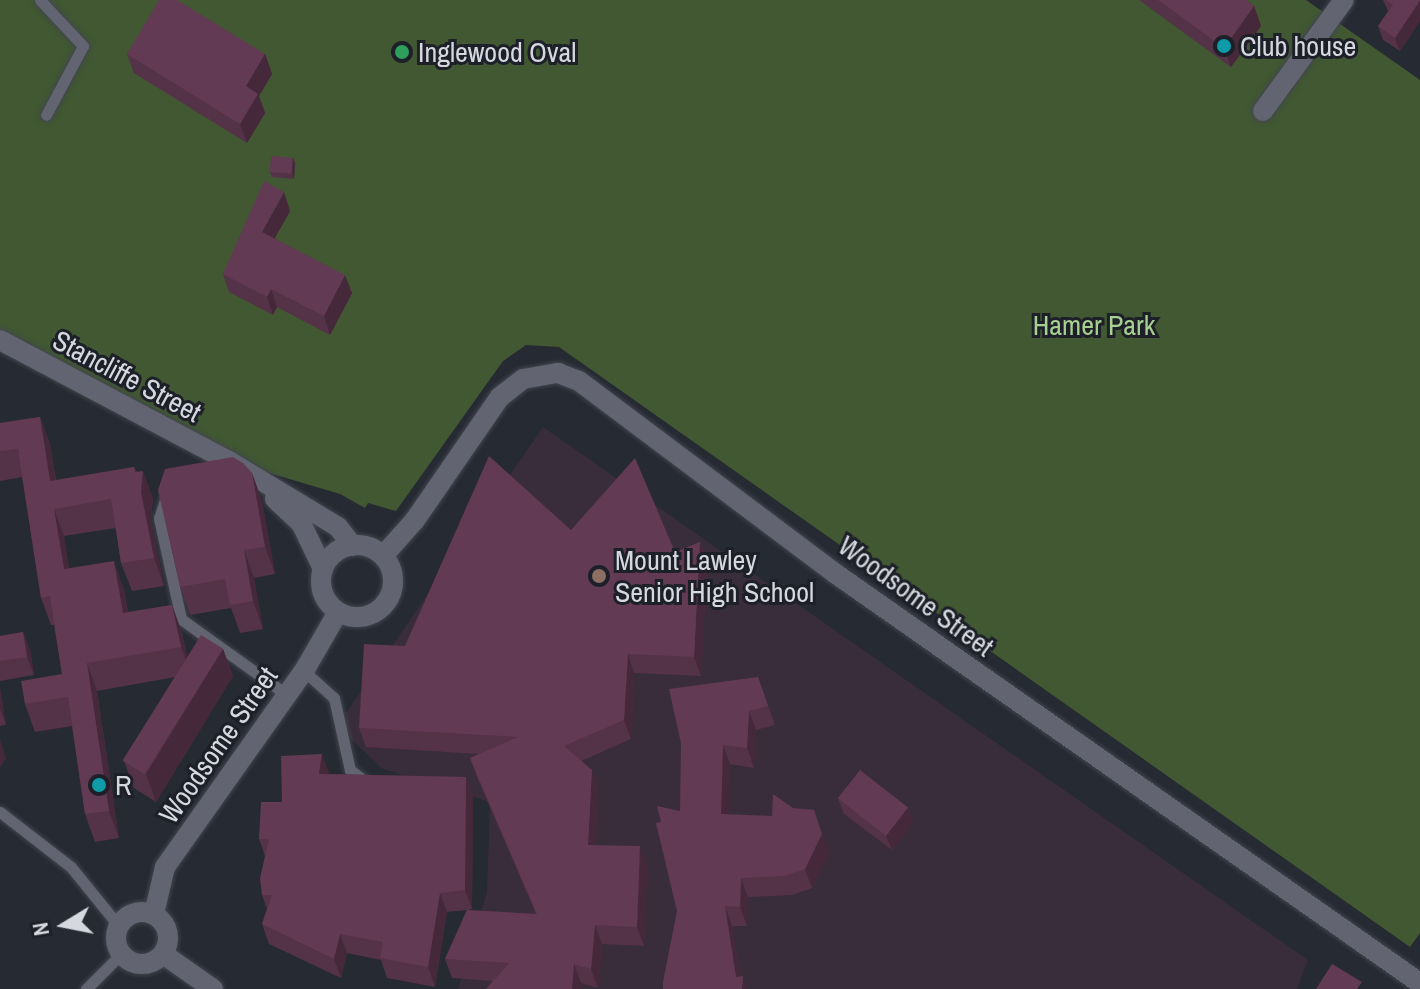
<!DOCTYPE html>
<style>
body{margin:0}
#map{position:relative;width:1420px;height:989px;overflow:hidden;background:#262a33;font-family:"Archivo Narrow",sans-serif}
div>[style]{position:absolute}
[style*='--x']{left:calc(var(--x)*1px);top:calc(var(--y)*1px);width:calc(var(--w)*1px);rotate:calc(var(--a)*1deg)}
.education>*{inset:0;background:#392d3b}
.green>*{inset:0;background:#415832}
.roads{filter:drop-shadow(0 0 2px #42454e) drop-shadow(0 0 2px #42454e)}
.lane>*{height:11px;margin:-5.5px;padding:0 5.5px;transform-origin:5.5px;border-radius:5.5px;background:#626571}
.street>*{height:20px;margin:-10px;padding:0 10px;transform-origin:10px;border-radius:10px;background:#626571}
.street>.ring{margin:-10px;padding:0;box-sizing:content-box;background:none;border:20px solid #626571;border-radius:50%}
.wall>*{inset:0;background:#543247}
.shaded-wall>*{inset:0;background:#45293a}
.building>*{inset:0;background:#623a53;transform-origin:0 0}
.dots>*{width:22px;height:22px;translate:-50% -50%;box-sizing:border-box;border:4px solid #1d2029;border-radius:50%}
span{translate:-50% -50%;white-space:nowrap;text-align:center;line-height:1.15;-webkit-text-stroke:6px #1d2029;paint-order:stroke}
.poi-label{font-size:28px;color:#d5d8de}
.left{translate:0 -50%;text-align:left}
.park-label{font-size:28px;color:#a7cf8f}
.street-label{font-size:28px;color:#d5d8de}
.north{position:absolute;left:24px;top:885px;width:80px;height:80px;-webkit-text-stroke:6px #1d2029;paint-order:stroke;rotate:260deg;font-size:22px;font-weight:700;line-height:32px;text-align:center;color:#d5d8de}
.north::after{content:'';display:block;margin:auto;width:28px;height:36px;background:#d5d8de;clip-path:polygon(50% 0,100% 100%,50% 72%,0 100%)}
</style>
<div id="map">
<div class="education">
<div style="clip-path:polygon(543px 427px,1308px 960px,1297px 989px,458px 989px,487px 892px,490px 802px,383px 769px,337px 726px)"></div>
</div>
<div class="green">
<div style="clip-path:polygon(0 0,1306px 0,1420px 80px,1420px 933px,1410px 947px,559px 347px,526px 345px,503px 361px,396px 511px,368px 503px,365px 508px,340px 494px,229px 461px,0 338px)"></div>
</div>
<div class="roads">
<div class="lane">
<div style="--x:40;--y:0;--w:63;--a:46.9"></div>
<div style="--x:83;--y:46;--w:78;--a:118.2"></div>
<div style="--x:168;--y:491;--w:28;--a:108"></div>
<div style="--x:159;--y:518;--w:103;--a:77.7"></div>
<div style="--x:181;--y:619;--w:130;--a:35.6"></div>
<div style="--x:304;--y:671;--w:40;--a:42"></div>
<div style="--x:334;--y:698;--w:74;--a:77.5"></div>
<div style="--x:350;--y:770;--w:20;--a:37"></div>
<div style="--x:0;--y:812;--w:90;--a:37.8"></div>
<div style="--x:71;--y:867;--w:75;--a:51"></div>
<div style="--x:86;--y:989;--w:49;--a:-45"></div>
</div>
<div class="street">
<div style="--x:1263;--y:111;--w:137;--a:-53.9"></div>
<div style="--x:0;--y:340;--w:259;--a:27.9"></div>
<div style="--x:229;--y:461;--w:127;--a:31.2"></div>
<div style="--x:338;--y:527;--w:24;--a:52"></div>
<div style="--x:275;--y:499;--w:35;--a:43"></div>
<div style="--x:301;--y:523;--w:51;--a:64.4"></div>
<div class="ring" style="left:321px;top:545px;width:52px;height:52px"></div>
<div style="--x:383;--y:556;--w:48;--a:-48.4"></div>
<div style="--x:415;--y:520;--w:150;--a:-55.4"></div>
<div style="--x:500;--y:397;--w:29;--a:-38"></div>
<div style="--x:523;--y:379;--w:36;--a:-10"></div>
<div style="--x:558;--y:373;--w:22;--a:21"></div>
<div style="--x:579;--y:381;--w:321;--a:36.9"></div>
<div style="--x:836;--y:574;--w:713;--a:35.01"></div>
<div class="ring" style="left:116px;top:912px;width:32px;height:32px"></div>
<div style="--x:154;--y:914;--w:48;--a:-76.8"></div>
<div style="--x:165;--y:867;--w:240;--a:-54.7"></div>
<div style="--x:304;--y:671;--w:68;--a:-60"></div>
<div style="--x:163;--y:954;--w:61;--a:35"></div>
</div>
</div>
<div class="wall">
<div style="clip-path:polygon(1139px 0,1246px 0,1254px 6px,1261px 26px,1231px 67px)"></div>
<div style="clip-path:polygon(1383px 0,1420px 0,1420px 21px,1400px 51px,1383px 40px,1378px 26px,1388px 11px)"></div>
<div style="clip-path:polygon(127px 54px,265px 54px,272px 74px,259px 96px,265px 113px,247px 143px,134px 73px)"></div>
<div style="clip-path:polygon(293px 158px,295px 163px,294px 179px,272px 177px,270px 172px)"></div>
<div style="clip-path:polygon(290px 211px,275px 238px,352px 293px,330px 335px,277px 307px,273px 315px,229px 292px,223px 274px)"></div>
<div style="clip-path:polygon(40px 417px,50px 444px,56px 480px,134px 467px,153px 498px,151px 520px,164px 586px,132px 591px,121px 563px,116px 528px,64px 536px,69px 569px,124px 589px,128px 612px,172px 605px,182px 633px,187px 657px,223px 649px,233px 676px,156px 802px,134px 788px,124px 761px,175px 677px,97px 691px,119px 838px,95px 842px,85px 814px,72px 726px,35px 732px,25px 704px,62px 674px,54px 625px,51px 625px,41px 598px,22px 477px,0 481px,0 423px)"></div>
<div style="clip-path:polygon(252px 473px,262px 501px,275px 574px,254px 578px,263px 629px,240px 633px,231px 608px,190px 615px,180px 587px)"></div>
<div style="clip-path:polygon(571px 530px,675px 552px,700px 542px,707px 561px,701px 676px,634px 673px,631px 739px,581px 761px,592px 770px,598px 789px,595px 845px,647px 865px,644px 946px,602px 944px,598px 988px,581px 983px,581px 989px,486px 989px,493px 981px,452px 978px,445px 959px,467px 910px,447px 912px,435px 987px,387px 978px,381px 960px,347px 953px,341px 978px,269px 944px,262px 924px,267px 909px,262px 895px,265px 856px,259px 839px,282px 802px,329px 774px,466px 777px,473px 797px,472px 909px,468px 910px,536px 914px,477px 777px,470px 758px,479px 754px,366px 747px,359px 728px,405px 646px)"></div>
<div style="clip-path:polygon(23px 632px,30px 650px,34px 675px,0 681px,0 636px)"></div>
<div style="clip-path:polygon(758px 677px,775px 725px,756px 730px,754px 768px,730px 764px,728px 815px,829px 853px,812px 888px,792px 895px,748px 897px,747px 926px,732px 926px,740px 976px,748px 989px,677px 911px,661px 822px,680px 811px)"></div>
<div style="clip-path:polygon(0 688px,6px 725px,0 726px)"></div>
<div style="clip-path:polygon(838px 799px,908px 807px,913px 821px,892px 850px,844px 814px)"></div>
</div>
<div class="shaded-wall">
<div style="clip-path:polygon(1420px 1px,1420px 21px,1400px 51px,1395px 38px)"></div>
<div style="clip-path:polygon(1254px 6px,1261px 26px,1231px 67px,1224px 48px)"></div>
<div style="clip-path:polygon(265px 54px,272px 74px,259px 96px,265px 113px,247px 143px,240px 124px,246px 86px)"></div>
<div style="clip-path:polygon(293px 158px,295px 163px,294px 179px,292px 174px)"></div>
<div style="clip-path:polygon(284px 192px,290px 211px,268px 250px,262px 232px)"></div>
<div style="clip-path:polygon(345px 275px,352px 293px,330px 335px,324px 316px)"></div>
<div style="clip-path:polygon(271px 289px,277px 307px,273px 315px,267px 297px)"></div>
<div style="clip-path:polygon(40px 417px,50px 444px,60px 509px,50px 481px)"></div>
<div style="clip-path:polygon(134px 467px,141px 486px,143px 471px,153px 498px,151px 520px,164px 586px,154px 558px)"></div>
<div style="clip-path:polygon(252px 473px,262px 501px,275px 574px,265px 547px)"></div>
<div style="clip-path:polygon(54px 509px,64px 536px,74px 597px,64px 569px)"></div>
<div style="clip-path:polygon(700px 542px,707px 561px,701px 676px,694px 657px)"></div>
<div style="clip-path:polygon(244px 550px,254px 578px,263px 629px,253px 601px)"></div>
<div style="clip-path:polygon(114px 561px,124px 589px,133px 641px,123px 613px)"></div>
<div style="clip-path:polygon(172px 605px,182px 633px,191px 674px,181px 647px)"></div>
<div style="clip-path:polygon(23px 632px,30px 650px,34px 675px,27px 657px)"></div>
<div style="clip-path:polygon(223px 649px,233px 676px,156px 802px,146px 774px)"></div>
<div style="clip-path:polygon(628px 654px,634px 673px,631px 739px,624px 720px)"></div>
<div style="clip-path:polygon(87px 663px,97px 691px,119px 838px,109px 811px)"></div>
<div style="clip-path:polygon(0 688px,6px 725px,0 709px)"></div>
<div style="clip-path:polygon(749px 711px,756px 730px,754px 768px,747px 748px)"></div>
<div style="clip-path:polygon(0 740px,6px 758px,0 768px)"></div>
<div style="clip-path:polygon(723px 745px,730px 764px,728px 834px,721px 814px)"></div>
<div style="clip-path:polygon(322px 754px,329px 773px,326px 793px,319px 774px)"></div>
<div style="clip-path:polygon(592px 770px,598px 789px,594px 864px,588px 845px)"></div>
<div style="clip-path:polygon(466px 777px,473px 797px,472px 909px,465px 890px)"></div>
<div style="clip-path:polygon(908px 807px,913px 821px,892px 850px,886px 836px)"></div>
<div style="clip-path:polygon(822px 834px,829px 853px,812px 888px,805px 869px)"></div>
<div style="clip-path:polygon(640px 846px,647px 865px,644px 946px,637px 927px)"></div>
<div style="clip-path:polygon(741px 878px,748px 897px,747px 926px,740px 907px)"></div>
<div style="clip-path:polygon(440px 893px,447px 912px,435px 987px,428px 967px)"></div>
<div style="clip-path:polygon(725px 906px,732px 926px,742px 989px,736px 977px)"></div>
<div style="clip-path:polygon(595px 925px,602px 944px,598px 988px,591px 969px)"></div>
<div style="clip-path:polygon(340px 934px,347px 953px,341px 978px,334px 959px)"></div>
<div style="clip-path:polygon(574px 964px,581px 983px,581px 989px,572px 989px)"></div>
<div style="clip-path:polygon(743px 976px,748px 989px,742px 989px)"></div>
</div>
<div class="building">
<div style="clip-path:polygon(159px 0,177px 0,265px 54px,246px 86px,258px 94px,240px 124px,127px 54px)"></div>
<div style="clip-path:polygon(1158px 0,1246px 0,1254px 6px,1224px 48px)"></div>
<div style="clip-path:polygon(1386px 0,1420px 0,1395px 38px,1378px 26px,1393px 5px)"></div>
<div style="left:271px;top:156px;width:22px;height:16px;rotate:5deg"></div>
<div style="clip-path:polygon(264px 181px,284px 192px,262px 232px,345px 275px,324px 316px,271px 289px,267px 297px,223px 274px)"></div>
<div style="clip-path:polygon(40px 417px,50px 481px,134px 467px,135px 472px,143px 471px,141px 492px,154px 558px,121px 563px,111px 499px,54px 509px,64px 569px,114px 561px,123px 613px,172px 605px,181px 647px,87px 663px,109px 811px,85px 814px,68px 697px,25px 704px,21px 681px,62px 674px,50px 596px,41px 598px,18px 449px,0 451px,0 423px)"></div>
<div style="clip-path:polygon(489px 456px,571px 530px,635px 458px,675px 552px,700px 542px,694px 657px,628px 654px,624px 720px,564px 746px,592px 770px,588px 845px,640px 846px,637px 927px,595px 925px,591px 969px,574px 964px,572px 989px,486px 989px,509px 963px,445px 959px,467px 910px,537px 914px,470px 758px,518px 737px,359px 728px,364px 644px,405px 646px)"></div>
<div style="clip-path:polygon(233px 457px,243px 463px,252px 473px,265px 547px,244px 550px,253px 601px,230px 605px,225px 579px,180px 587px,158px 490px,165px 469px)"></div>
<div style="clip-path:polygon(23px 632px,27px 657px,0 661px,0 636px)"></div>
<div style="left:201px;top:635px;width:26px;height:148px;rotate:32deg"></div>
<div style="clip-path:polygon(758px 677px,768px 706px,749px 711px,747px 748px,723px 745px,721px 814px,772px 816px,773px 794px,793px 808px,814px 810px,822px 834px,805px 869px,785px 876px,741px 878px,740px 907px,725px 906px,736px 977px,743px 976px,742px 989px,663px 989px,663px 982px,677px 911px,656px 823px,661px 822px,657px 806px,680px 811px,681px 743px,669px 689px)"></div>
<div style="clip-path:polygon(322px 754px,319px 774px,466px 777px,465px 890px,440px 893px,428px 967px,380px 958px,383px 942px,340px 934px,334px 959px,262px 924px,272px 895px,262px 895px,260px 878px,269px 839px,259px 839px,261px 802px,282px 802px,281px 756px)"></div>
<div style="left:860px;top:770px;width:61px;height:36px;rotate:38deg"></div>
<div style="clip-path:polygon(1332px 964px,1362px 982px,1357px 989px,1316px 989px)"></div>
</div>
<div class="dots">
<div style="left:1224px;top:46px;background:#0f9aa8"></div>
<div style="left:402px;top:52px;background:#2e9e5b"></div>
<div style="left:599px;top:576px;background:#8d6e63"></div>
<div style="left:99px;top:785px;background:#0f9aa8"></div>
</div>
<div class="poi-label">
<span class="left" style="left:1240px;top:46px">Club house</span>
<span class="left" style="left:418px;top:52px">Inglewood Oval</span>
<span class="left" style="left:615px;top:576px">Mount Lawley<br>Senior High School</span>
<span class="left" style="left:115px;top:785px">R</span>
</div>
<div class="park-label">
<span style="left:1094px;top:325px">Hamer Park</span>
</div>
<div class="street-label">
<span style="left:127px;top:376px;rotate:28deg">Stancliffe Street</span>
<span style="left:916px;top:596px;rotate:36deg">Woodsome Street</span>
<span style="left:218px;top:745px;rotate:-55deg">Woodsome Street</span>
</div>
<div class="north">N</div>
</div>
